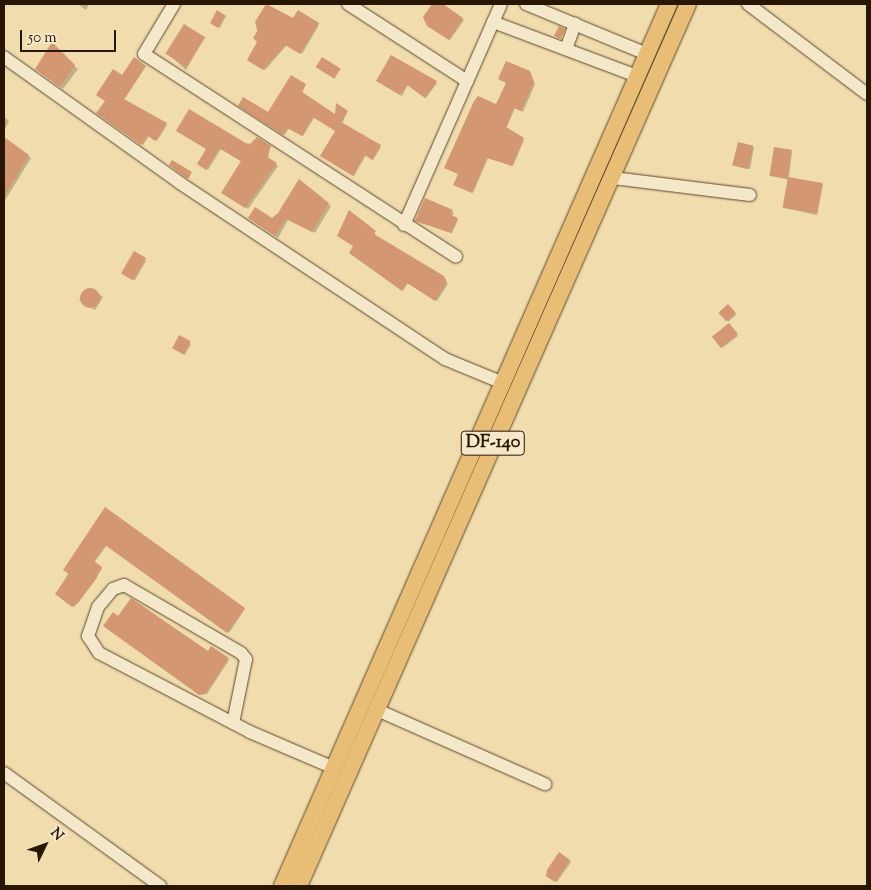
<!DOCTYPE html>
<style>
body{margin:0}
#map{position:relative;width:871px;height:890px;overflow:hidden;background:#f0dcad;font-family:"Sorts Mill Goudy",serif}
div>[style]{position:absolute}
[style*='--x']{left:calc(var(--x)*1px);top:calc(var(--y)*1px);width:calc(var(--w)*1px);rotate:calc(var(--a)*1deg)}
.shadow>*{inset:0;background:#0003;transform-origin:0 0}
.building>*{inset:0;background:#d39771;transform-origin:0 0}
.round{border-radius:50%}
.roads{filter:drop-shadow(0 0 1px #5b482c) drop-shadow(0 0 1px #5b482c)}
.minor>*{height:12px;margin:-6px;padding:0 6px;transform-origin:6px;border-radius:6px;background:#f5e8ca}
.major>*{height:16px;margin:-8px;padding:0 8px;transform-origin:8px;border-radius:8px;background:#e8be76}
span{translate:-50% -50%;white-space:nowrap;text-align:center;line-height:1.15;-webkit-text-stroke:4px #f5e8ca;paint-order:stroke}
.shield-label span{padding:1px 4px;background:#f5e8ca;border:1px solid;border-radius:4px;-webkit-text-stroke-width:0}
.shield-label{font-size:18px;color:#291601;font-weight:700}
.frame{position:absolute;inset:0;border:5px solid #291601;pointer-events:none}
.north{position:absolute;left:20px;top:820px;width:50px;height:50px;-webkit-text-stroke:4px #f5e8ca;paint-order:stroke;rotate:48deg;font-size:14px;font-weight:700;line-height:20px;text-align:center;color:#291601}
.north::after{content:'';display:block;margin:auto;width:18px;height:22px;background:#291601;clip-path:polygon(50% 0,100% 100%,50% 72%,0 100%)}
.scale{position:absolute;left:20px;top:30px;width:96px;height:22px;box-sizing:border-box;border:2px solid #291601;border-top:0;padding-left:6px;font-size:15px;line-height:18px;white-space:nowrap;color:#291601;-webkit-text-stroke:4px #f5e8ca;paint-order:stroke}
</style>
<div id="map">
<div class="shadow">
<div style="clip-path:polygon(77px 4px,89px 4px,86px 10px)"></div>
<div style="clip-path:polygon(267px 4px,293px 20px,319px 25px,302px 54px,287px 45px,265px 70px,250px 61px,258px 42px,256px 22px)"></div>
<div style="clip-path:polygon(433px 4px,464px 20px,450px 40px,424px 17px)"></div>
<div style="clip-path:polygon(225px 17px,220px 28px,212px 24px)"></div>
<div style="clip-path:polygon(204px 38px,186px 70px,167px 53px)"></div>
<div style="clip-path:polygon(60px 55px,78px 69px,63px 89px,40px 72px)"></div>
<div style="clip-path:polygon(146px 66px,124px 100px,167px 125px,157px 141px,149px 136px,143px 145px,98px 113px)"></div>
<div style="clip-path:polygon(530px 73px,535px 84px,523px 112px,515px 108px,506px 129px,524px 140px,513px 166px,488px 158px,473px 193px,456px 186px,507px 83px,499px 79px)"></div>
<div style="clip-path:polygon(379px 82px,436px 82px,437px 83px,426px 98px,408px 85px,402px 96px)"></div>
<div style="clip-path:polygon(305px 85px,302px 94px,336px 116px,347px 112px,342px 124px,381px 147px,373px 160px,366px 155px,354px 176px,323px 157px,337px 131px,314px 118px,303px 136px,289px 128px,285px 135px,241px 106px,269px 114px)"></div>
<div style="clip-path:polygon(4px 117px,9px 121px,4px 131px)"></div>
<div style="clip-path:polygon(179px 132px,270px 147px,268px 159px,278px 166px,248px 209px,225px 195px,242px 162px,221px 149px,208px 170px,200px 166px,208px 150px)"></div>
<div style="clip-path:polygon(4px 139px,31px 158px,4px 202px)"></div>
<div style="clip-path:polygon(754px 147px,750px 169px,735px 165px)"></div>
<div style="clip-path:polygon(792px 151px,789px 178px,823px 185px,817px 215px,784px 208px,789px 180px,772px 176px)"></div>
<div style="clip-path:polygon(299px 180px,331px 206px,315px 233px,288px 220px,278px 238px,252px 220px,272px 219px,279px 214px)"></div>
<div style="clip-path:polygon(426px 200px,454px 213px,452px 217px,458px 220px,452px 233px,418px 222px)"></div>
<div style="clip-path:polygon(375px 232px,375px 236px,448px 284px,437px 301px,408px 283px,403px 291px,351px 253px,354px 246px)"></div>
<div style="clip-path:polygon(134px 253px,146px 261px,135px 280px,124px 274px)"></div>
<div style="clip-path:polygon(91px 288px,103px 297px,95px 310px,79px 300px)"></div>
<div style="left:728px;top:306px;width:12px;height:10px;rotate:48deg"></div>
<div style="left:729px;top:324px;width:15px;height:20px;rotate:53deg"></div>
<div style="left:179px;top:337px;width:14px;height:13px;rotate:30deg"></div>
<div style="clip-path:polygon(106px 509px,245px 609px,229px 633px,107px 545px,94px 563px,102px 569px,74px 607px,56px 594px)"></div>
<div style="clip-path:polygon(118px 618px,208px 653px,229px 660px,207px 694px,201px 695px,106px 627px)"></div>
<div style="clip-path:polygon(560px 854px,571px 862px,557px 882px,549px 877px)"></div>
</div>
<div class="building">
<div style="clip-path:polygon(266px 4px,293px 18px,298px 10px,319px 23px,300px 54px,285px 45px,263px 70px,247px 60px,257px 42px,253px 38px,258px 30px,255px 22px)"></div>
<div style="clip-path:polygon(432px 4px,443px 4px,463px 18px,449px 40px,427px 26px,423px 17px)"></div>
<div style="clip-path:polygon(217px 10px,226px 16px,218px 28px,210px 23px)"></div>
<div style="left:184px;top:24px;width:25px;height:35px;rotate:32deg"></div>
<div style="left:559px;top:26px;width:7px;height:11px;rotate:27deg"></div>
<div style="clip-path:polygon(52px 42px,75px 65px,60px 87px,35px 69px)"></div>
<div style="clip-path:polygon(391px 55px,437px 81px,425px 98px,407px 85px,400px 95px,376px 81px)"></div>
<div style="clip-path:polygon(134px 57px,146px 66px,124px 99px,167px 123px,155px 141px,148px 136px,141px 145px,96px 113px,105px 101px,96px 95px,113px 69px,122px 75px)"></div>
<div style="left:322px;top:57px;width:22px;height:12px;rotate:32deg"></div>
<div style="clip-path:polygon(506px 61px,530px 71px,534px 82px,521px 111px,514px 108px,506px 127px,524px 138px,512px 166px,487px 158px,472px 193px,453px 185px,458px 174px,444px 168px,474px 101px,478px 96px,496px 104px,506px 83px,498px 79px)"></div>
<div style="clip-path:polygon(291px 75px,306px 84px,302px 92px,335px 114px,336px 103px,348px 111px,341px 122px,381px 145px,372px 160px,365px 155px,353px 176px,320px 156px,335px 131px,313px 117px,302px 136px,287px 128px,283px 135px,238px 106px,243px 97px,268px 112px)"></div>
<div style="clip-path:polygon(189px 109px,249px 145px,257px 137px,271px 146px,267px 157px,277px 163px,245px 208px,221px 193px,241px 161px,219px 148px,206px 170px,197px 164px,206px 149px,176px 131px)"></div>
<div style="clip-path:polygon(4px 137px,29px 155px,4px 197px)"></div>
<div style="left:738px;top:142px;width:16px;height:24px;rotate:14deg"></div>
<div style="left:774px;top:147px;width:18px;height:29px;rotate:9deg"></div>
<div style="clip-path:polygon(172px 160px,192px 172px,188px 179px,169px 165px)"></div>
<div style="left:788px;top:177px;width:35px;height:31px;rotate:10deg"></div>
<div style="clip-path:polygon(299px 179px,329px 203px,312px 232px,286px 219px,275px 236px,248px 218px,255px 207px,272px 218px,278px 213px)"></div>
<div style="clip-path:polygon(425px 198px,453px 210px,451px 215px,458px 218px,451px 233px,415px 221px)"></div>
<div style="clip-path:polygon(349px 210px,376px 231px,374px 234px,444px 276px,447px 282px,435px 301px,407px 283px,402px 291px,349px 253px,353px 246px,337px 236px)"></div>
<div style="left:134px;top:251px;width:14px;height:26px;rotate:30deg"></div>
<div class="round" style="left:80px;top:288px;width:20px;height:20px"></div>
<div style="left:728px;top:304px;width:12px;height:13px;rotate:48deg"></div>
<div style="left:729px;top:323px;width:14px;height:22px;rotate:51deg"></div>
<div style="left:179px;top:335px;width:13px;height:15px;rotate:27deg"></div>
<div style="clip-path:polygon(105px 507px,245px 608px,227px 633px,105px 545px,94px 561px,102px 567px,96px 579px,78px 603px,72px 607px,55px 594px,69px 574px,63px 570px)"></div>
<div style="clip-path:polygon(131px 598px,208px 651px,211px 646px,229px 658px,206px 693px,199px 695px,103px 626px,113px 612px,118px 616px)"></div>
<div style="clip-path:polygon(559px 852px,570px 860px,555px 882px,546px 876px,547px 870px)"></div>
</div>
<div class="roads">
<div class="minor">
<div style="--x:174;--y:4;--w:58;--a:121"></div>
<div style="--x:144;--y:54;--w:372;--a:33"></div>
<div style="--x:348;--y:4;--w:142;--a:32.9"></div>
<div style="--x:526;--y:4;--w:131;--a:22.5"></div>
<div style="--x:748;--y:4;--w:149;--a:37.1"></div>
<div style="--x:493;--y:22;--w:154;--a:20.6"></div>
<div style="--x:566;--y:49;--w:27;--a:-70"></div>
<div style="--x:4;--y:57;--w:216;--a:35.6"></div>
<div style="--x:180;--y:183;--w:318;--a:33.6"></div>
<div style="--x:445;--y:359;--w:63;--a:22.5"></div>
<div style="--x:613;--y:178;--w:138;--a:7.1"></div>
<div style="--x:404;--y:225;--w:241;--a:-66.3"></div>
<div style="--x:377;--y:710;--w:184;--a:23.8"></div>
<div style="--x:233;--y:723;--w:65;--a:-78.5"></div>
<div style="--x:246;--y:659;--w:8;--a:-130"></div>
<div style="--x:241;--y:653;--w:135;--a:-149.8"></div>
<div style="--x:124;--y:585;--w:12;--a:160"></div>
<div style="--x:113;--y:589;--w:23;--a:130"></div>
<div style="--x:98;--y:607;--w:31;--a:109"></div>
<div style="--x:88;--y:636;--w:20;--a:57"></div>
<div style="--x:99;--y:653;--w:170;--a:27.6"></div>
<div style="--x:250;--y:732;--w:91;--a:23.2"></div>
<div style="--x:4;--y:773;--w:193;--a:35.9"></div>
</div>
<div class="major">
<div style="--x:282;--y:886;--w:963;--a:-66.31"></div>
<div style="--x:299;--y:886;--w:964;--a:-66.2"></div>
</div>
</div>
<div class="shield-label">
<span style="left:493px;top:443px">DF-140</span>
</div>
<div class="frame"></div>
<div class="north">N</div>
<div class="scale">50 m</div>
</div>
